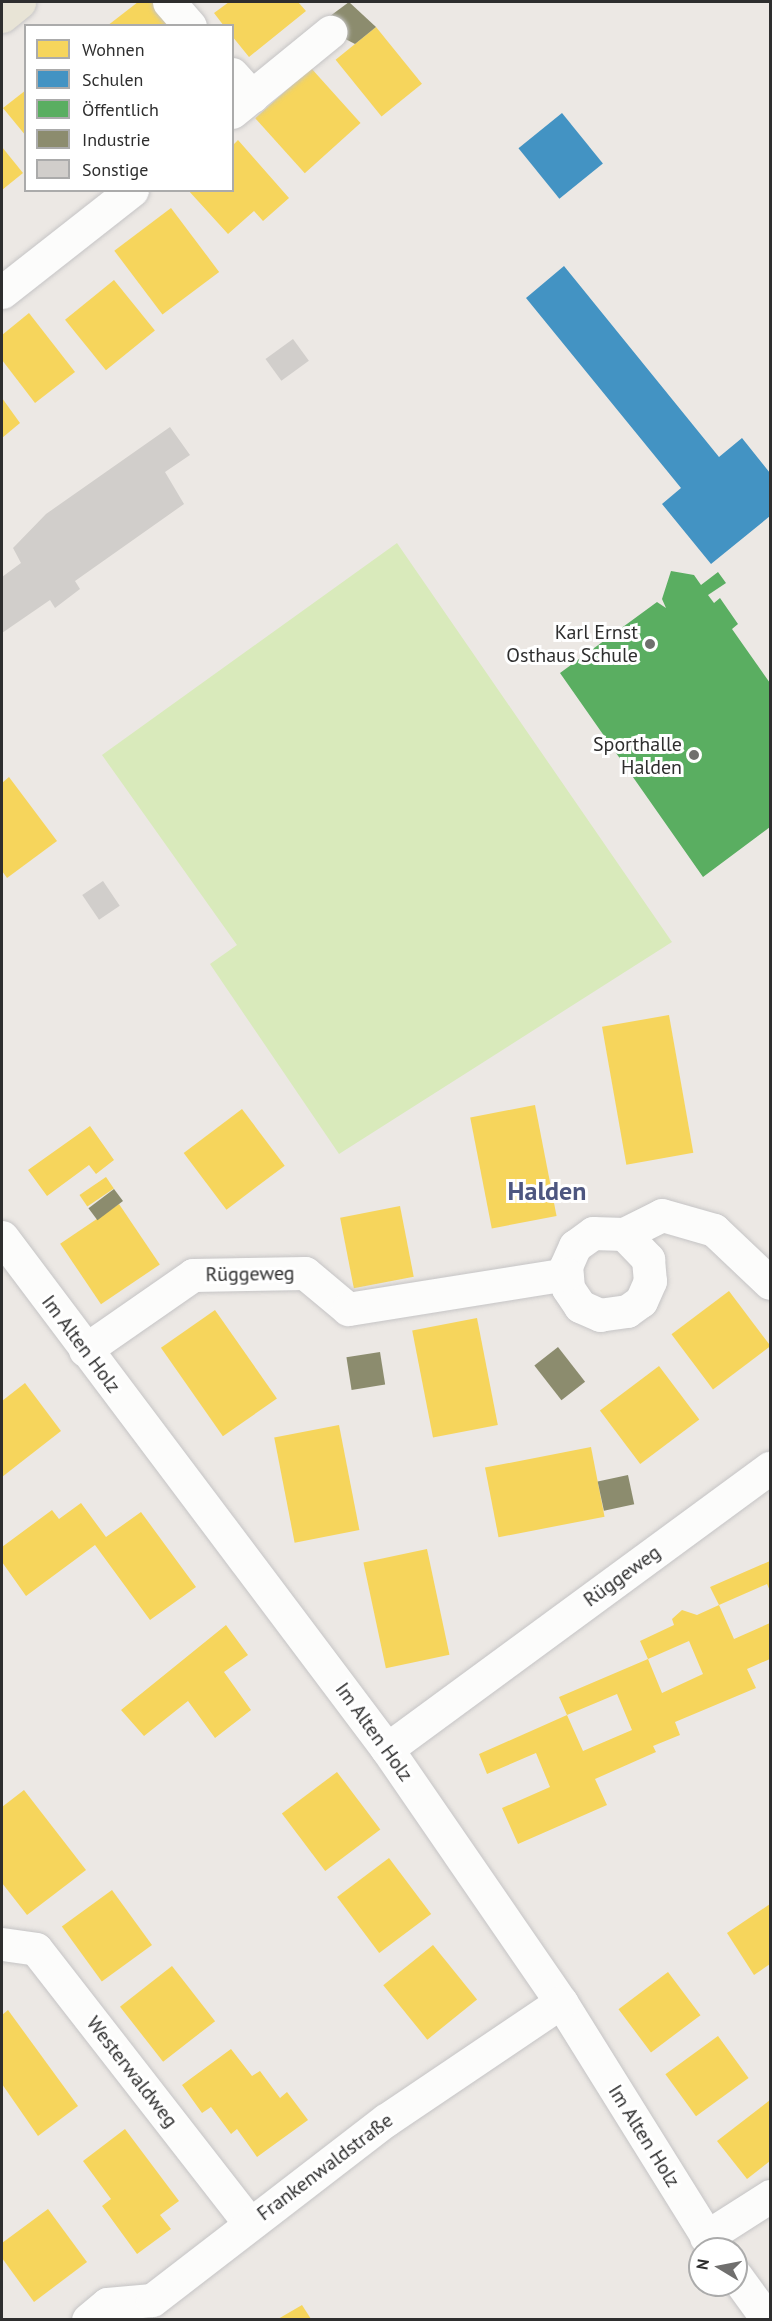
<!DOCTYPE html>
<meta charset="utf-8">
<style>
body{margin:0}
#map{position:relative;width:772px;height:2321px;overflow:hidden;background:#ece8e4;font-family:"PT Sans",sans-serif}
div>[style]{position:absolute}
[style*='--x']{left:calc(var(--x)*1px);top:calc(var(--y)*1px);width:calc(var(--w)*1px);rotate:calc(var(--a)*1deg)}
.pitch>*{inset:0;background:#d9eabb}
.homes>*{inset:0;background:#f6d55c;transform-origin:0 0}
.schools>*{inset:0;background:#4393c3;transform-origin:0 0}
.public>*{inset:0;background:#5aae61}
.industry>*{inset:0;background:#8c8c6e;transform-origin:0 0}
.building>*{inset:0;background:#d1cecb;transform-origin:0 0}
.roads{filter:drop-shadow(0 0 2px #c5c4c5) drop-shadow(0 0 2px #c5c4c5)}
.minor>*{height:33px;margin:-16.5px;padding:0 16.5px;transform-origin:16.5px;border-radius:16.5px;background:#fcfcfb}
.major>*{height:33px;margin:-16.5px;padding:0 16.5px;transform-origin:16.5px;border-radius:16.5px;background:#e8e4d6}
.dots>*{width:16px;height:16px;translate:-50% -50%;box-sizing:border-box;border:3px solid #fff;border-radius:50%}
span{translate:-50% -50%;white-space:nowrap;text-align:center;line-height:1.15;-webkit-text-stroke:6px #fff;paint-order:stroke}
.poi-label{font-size:20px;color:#2e2e2e}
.right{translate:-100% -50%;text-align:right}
.street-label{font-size:20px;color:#2e2e2e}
.district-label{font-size:26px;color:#4d5680;font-weight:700}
.frame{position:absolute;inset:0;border:3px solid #2e2e2e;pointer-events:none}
.legend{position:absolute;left:24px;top:24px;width:210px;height:168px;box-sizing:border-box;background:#fff;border:2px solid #ababab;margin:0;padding:8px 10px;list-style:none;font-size:18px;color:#2e2e2e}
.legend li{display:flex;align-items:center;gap:12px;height:30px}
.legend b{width:30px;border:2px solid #ababab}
.north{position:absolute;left:688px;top:2237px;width:60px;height:60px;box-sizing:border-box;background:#fff;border:2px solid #ababab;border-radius:50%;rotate:280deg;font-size:16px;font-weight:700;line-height:24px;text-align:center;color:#2e2e2e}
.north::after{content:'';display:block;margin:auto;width:21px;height:27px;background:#706f6e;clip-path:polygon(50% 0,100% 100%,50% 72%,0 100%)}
</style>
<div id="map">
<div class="pitch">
<div style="clip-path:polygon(397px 543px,672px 942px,339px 1154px,210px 964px,237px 945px,102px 755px)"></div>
</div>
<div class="homes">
<div style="clip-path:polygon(138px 2px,152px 2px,171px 26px,107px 26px)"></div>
<div style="clip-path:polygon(229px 2px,298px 2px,306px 11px,249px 57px,232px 36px,232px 26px,224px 26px,214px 13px)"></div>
<div style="left:376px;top:27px;width:73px;height:52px;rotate:51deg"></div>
<div style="left:311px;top:68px;width:74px;height:75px;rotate:48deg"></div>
<div style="clip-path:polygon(26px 90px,26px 136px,3px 108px)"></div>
<div style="clip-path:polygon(238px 140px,289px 198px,263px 221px,254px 211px,228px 234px,188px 190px,232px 190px,232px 146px)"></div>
<div style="clip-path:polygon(2px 147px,23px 173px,2px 190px)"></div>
<div style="left:171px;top:208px;width:80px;height:71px;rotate:53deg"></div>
<div style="left:114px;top:280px;width:65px;height:63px;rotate:51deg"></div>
<div style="clip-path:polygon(29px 313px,75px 372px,35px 403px,2px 360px,2px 335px)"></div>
<div style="clip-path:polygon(2px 398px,20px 423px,2px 438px)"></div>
<div style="clip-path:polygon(9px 777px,57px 841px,7px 878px,2px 871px,2px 783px)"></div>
<div style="left:669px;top:1015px;width:140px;height:68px;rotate:80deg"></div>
<div style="left:535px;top:1105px;width:113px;height:66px;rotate:79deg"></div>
<div style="left:242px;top:1109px;width:71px;height:73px;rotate:53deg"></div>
<div style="clip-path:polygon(90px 1126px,114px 1160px,96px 1174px,89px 1165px,47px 1196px,28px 1170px)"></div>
<div style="left:106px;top:1177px;width:14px;height:32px;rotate:56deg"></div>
<div style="left:119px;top:1204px;width:73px;height:71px;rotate:56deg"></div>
<div style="left:400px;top:1206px;width:72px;height:61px;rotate:79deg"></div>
<div style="left:729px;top:1291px;width:69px;height:72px;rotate:53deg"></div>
<div style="left:215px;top:1310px;width:108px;height:66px;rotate:55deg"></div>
<div style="left:477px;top:1318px;width:109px;height:66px;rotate:79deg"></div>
<div style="left:659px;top:1366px;width:67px;height:74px;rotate:53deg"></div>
<div style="clip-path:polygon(25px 1383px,61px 1431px,2px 1477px,2px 1401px)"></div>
<div style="left:339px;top:1425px;width:107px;height:66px;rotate:79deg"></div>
<div style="left:591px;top:1447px;width:71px;height:108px;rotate:79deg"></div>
<div style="clip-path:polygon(81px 1503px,106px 1537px,141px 1512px,196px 1587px,150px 1620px,95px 1545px,26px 1596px,2px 1562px,2px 1547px,52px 1510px,59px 1519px)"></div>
<div style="left:427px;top:1549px;width:108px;height:65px;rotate:78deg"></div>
<div style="clip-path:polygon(770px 1561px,770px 1591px,767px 1584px,719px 1605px,734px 1639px,770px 1623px,770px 1659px,747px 1669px,756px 1688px,675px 1722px,680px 1735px,653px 1746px,656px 1752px,595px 1779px,607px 1805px,518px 1844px,502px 1808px,550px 1787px,536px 1753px,487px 1774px,479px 1754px,567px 1715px,583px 1751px,632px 1730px,617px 1694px,567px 1715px,559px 1697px,648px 1659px,662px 1693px,703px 1674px,689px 1641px,648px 1659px,640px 1641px,674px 1625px,672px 1619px,682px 1610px,697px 1615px,719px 1605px,710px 1587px)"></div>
<div style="clip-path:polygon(226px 1625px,248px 1655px,224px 1672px,251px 1710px,215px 1738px,188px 1701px,144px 1736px,121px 1710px)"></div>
<div style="left:337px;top:1772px;width:72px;height:69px;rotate:53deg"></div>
<div style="clip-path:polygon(24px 1790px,86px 1870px,27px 1915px,2px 1883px,2px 1807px)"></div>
<div style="left:389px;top:1858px;width:70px;height:65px;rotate:53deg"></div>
<div style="left:112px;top:1890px;width:68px;height:62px;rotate:54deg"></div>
<div style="clip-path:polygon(770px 1904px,770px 1964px,754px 1975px,727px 1933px)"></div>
<div style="left:433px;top:1945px;width:70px;height:64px;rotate:51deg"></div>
<div style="left:172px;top:1966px;width:70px;height:66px;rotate:52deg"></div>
<div style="left:668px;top:1972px;width:54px;height:62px;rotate:53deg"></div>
<div style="clip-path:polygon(8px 2010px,78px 2106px,38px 2136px,2px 2084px,2px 2015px)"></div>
<div style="left:718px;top:2036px;width:52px;height:65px;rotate:54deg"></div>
<div style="clip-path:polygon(231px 2049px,252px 2076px,260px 2071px,280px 2098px,287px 2092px,308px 2120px,257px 2157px,237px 2129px,231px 2134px,211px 2107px,202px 2113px,182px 2085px)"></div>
<div style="clip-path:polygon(770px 2100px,770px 2161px,747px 2179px,717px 2141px)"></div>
<div style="clip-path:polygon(125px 2129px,179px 2201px,160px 2215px,171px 2229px,137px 2254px,102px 2206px,111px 2199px,83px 2161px)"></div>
<div style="clip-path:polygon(48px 2209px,87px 2262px,34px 2302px,2px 2258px,2px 2243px)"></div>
<div style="clip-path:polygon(302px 2305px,311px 2319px,278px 2319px)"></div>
</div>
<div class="schools">
<div style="left:562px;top:113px;width:65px;height:56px;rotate:51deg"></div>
<div style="clip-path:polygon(564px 266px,719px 457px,742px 438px,770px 473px,770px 516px,711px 564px,662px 504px,681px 488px,526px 298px)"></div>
</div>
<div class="public">
<div style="clip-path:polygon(671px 571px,694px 575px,701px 585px,718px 572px,726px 583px,708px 595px,714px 603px,720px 598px,738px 624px,732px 629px,770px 683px,770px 827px,703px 877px,560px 673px,657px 602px,666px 608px,662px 599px)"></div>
</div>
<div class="industry">
<div style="clip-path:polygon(349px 2px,376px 27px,355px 44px,318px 25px)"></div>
<div style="left:114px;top:1189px;width:15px;height:32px;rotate:53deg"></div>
<div style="left:558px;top:1347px;width:44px;height:30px;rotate:52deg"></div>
<div style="left:380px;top:1352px;width:33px;height:34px;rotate:81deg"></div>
<div style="left:628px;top:1475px;width:30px;height:31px;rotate:78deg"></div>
</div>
<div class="building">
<div style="left:293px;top:339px;width:27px;height:34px;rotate:54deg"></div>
<div style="clip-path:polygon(170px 427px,190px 455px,165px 472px,184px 504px,75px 581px,80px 589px,55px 608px,50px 600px,2px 633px,2px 577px,21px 563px,13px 548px,46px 514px)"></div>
<div style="left:103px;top:881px;width:30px;height:25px;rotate:56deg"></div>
</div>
<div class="roads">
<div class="minor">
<div style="--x:169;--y:2;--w:32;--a:49"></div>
<div style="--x:232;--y:74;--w:30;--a:48"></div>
<div style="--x:232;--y:112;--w:127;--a:-39.2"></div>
<div style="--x:2;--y:292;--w:165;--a:-38.1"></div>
<div style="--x:624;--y:1234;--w:35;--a:46"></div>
<div style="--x:648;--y:1259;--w:22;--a:85"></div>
<div style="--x:650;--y:1281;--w:22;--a:114"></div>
<div style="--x:641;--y:1301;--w:17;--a:144"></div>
<div style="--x:627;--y:1311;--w:27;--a:172"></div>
<div style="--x:600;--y:1315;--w:22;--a:-156"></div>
<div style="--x:580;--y:1306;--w:22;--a:-124"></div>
<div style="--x:568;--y:1288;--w:22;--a:-95"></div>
<div style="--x:566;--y:1266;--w:22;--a:-66"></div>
<div style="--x:575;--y:1246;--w:22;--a:-36"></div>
<div style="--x:593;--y:1233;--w:31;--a:2"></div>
<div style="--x:624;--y:1234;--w:42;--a:-26.6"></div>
<div style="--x:662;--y:1215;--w:54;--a:16.1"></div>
<div style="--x:714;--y:1230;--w:77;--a:43.4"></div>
<div style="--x:2;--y:1237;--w:641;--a:53.06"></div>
<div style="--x:387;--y:1749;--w:307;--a:55.5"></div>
<div style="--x:561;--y:2002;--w:291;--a:58.1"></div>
<div style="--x:85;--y:1350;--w:131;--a:-34.8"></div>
<div style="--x:193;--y:1275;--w:112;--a:-1"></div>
<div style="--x:305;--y:1273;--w:56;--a:39.9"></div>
<div style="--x:348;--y:1309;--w:221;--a:-9.1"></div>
<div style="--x:387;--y:1749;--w:475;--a:-36.3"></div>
<div style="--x:2;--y:1944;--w:34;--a:8"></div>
<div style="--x:36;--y:1949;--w:347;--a:52.1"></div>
<div style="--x:706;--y:2237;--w:76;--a:-32.6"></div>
<div style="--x:736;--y:2276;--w:54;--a:54"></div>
<div style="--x:88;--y:2320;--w:25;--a:-40"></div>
<div style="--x:107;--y:2304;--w:45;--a:-5.1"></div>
<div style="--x:152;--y:2300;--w:295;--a:-37.6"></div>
<div style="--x:386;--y:2120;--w:211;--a:-34"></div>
</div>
<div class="major">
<div style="--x:2;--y:16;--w:22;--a:-39"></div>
</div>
</div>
<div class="dots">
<div style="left:650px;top:644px;background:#706f6e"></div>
<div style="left:694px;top:755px;background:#706f6e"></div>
</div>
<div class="poi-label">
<span class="right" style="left:638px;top:644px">Karl Ernst<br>Osthaus Schule</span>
<span class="right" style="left:682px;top:756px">Sporthalle<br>Halden</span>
</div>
<div class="street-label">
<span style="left:250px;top:1274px;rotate:-1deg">Rüggeweg</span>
<span style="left:81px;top:1344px;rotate:53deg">Im Alten Holz</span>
<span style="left:622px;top:1576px;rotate:-36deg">Rüggeweg</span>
<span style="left:374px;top:1732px;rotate:54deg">Im Alten Holz</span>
<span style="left:132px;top:2072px;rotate:52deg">Westerwaldweg</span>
<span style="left:644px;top:2136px;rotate:58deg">Im Alten Holz</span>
<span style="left:325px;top:2167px;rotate:-37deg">Frankenwaldstraße</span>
</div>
<div class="district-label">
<span style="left:547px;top:1191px">Halden</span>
</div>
<div class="frame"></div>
<ul class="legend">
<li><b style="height:16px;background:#f6d55c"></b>Wohnen</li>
<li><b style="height:16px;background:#4393c3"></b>Schulen</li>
<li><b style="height:16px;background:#5aae61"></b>Öffentlich</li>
<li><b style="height:16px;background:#8c8c6e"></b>Industrie</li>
<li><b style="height:16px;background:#d1cecb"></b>Sonstige</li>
</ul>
<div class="north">N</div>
</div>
